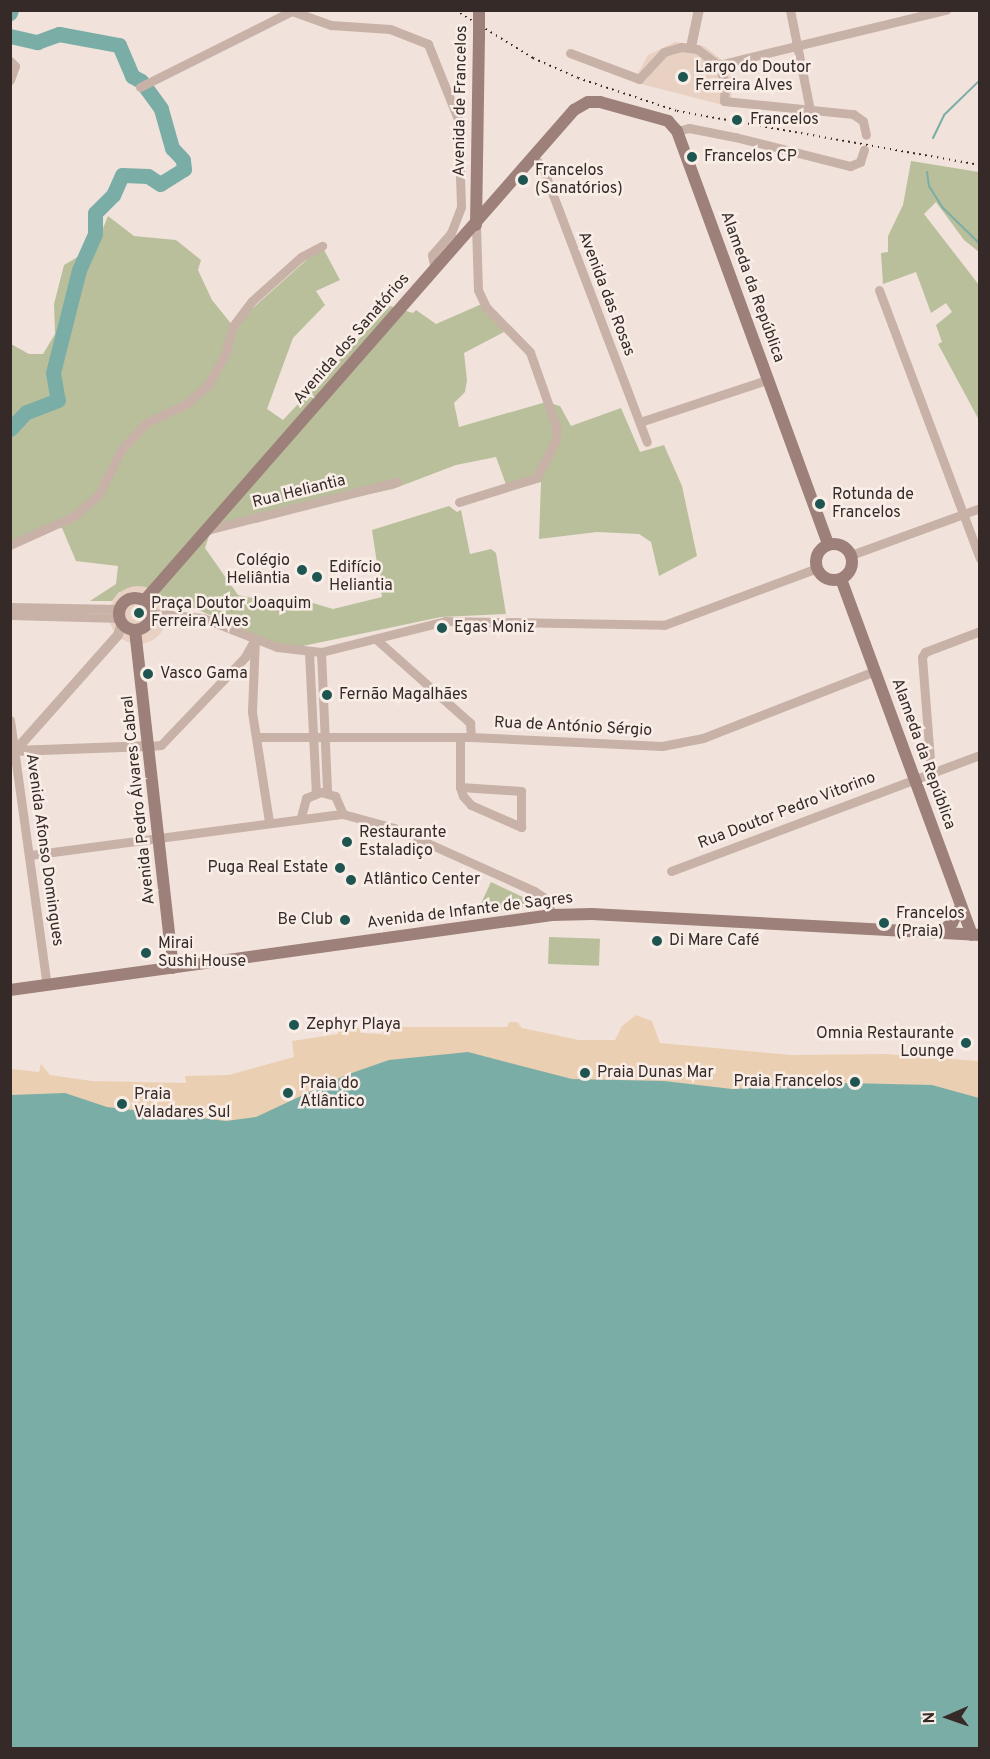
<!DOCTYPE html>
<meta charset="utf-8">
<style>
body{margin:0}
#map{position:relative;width:990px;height:1759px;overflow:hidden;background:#f1e3db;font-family:Overpass,sans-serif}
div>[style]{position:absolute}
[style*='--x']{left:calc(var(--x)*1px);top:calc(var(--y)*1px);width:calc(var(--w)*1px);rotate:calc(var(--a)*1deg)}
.green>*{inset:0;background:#b9bf9b;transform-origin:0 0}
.sand>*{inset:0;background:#ebcfb2}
.plaza>*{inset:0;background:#e8d1c2}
.round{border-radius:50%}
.water>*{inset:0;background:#7bada7}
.stream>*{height:2px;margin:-1px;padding:0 1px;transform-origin:1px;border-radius:1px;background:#7bada7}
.river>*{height:15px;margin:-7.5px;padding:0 7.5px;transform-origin:7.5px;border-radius:7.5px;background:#7bada7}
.minor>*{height:9px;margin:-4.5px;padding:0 4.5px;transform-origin:4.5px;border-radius:4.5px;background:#c8b1a7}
.tertiary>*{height:10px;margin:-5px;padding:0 5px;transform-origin:5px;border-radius:5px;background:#c8b1a7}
.secondary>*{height:12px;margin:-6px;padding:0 6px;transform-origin:6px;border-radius:6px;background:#9c8079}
.secondary>.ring{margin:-6px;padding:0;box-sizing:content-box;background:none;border:12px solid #9c8079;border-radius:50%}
.rail>*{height:2px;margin-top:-1px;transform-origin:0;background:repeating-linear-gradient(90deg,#352a27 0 1.5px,transparent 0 6px)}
.secondary-bridge>*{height:12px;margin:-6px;padding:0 6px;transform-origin:6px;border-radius:6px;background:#9c8079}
.dots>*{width:16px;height:16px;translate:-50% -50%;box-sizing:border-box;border:3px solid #f9eee7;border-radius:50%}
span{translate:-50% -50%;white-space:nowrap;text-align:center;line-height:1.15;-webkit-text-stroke:5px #f9eee7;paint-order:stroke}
.poi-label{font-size:16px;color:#352a27}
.left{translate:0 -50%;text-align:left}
.right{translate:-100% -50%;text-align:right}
.street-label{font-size:16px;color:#352a27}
.frame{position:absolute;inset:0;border:12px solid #352a27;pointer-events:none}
.north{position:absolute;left:918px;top:1687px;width:60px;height:60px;-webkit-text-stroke:4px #f9eee7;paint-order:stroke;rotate:268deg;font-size:16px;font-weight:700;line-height:24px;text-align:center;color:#352a27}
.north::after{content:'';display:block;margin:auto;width:21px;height:27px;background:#352a27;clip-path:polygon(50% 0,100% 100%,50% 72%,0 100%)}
</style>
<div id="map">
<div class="green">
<div style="clip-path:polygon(911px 161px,979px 172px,979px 252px,964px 240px,936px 202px,924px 214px,979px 285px,979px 420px,938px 344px,942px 342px,936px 325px,952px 312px,946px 303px,931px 313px,916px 272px,883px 284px,881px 253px,888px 252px,888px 236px,903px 205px)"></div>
<div style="clip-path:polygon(108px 216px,134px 236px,176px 240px,201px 260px,198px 270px,212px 300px,233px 326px,322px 246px,340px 280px,316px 291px,325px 305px,293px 338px,267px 409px,283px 420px,390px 306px,413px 313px,416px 310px,436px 324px,484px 303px,504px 332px,464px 353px,467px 380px,465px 392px,454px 403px,459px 427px,546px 402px,560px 406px,571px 426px,621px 408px,640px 452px,664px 445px,682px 486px,697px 556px,659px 576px,651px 542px,639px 534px,597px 532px,539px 539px,541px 482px,508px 490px,496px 457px,456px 465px,393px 489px,222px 526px,209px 536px,205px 548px,238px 595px,266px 601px,306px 601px,333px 609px,382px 597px,372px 530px,449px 506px,457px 512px,461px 510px,470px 554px,491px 549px,496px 553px,506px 614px,441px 617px,298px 647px,276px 644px,194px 608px,138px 602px,119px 592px,112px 601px,90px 601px,116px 584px,118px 566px,76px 561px,62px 528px,55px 524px,11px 541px,11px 344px,29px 354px,43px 354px,55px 334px,54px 304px,64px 265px,96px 246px)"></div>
<div style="clip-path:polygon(491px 882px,531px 901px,532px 906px,476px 914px)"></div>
<div style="left:549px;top:937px;width:51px;height:27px;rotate:2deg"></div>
</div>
<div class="sand">
<div style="clip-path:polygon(636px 1015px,652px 1021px,660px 1043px,791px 1055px,886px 1054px,979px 1061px,979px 1127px,11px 1134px,11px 1069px,39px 1072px,41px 1064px,50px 1075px,92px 1081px,186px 1083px,185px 1076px,229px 1075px,294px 1057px,292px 1041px,338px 1034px,338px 1029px,359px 1028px,361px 1033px,381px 1034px,388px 1027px,507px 1027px,509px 1022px,517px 1022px,522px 1028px,579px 1040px,615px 1040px,622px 1026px)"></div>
</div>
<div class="plaza">
<div style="clip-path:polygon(675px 42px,704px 46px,722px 60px,732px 80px,731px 107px,633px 82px,648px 55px)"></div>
<div class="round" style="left:109px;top:586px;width:58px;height:58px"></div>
</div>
<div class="water">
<div style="clip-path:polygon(468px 1052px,572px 1079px,664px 1081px,732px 1089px,846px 1083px,932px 1085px,979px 1098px,979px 1748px,11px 1748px,11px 1095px,65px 1093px,107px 1107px,226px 1121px,256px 1117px,346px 1075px,389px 1060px)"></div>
</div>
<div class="stream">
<div style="--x:933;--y:138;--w:25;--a:-64"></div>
<div style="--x:944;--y:115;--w:50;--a:-44.2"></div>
<div style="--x:927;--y:172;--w:14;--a:82"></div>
<div style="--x:929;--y:186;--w:26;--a:58"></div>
<div style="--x:943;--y:208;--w:52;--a:44.2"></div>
</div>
<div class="river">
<div style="--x:10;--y:13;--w:3;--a:-72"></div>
<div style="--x:10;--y:36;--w:28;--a:13"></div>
<div style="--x:37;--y:42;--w:23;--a:-20"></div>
<div style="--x:59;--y:34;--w:61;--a:10.4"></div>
<div style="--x:119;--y:45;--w:34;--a:67"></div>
<div style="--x:132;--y:76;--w:10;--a:29"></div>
<div style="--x:141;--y:81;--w:34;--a:54"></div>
<div style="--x:161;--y:109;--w:41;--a:74.2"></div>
<div style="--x:172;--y:148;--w:16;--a:47"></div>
<div style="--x:183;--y:160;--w:9;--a:84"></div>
<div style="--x:184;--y:169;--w:28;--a:148"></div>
<div style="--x:160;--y:184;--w:14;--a:-146"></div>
<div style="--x:148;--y:176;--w:26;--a:-178"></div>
<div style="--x:122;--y:175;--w:22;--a:114"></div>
<div style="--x:113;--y:195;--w:25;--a:135"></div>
<div style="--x:95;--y:213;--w:21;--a:90"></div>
<div style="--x:95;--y:234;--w:39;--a:114"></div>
<div style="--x:79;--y:270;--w:106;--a:104.2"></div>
<div style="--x:53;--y:373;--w:27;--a:80"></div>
<div style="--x:58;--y:400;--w:34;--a:159"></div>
<div style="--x:26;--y:412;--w:23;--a:133"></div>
</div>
<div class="minor">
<div style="--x:289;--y:10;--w:45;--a:19.7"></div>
<div style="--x:331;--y:25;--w:59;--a:3.9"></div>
<div style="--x:390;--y:29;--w:41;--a:21.5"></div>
<div style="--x:428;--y:44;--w:81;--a:68.2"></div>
<div style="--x:458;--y:119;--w:88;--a:88"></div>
<div style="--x:461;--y:207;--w:28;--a:111"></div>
<div style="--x:451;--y:233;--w:29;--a:131"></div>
<div style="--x:432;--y:255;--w:14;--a:78"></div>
<div style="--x:790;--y:10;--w:102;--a:78.7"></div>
<div style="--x:570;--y:53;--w:74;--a:20.6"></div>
<div style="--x:639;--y:79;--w:37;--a:-47"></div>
<div style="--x:664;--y:52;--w:18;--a:-16"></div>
<div style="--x:681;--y:47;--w:16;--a:7"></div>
<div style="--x:697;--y:49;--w:26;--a:37"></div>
<div style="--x:718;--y:65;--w:18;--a:68"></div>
<div style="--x:725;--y:82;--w:19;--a:93"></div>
<div style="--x:724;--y:101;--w:130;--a:5.8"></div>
<div style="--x:853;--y:114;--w:12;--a:35"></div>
<div style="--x:863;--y:121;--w:14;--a:78"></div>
<div style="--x:10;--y:61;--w:7;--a:45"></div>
<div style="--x:15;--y:66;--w:15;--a:110"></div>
<div style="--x:718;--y:65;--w:235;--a:-13.6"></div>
<div style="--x:140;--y:87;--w:168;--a:-26.6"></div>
<div style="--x:677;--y:131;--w:12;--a:-14"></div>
<div style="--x:689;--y:128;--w:47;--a:11.1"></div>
<div style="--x:735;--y:137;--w:119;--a:14.2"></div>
<div style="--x:850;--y:166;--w:11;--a:-22"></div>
<div style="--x:860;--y:162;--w:13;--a:-72"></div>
<div style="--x:535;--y:159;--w:10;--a:45"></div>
<div style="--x:542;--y:166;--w:295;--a:69.2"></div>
<div style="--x:879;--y:290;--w:287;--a:69.4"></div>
<div style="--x:640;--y:422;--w:136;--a:-18.4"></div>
<div style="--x:459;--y:502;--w:81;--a:-17.3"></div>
<div style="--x:536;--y:478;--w:43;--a:-62.2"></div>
<div style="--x:556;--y:440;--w:14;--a:-90"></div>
<div style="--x:556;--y:426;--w:78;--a:-109.4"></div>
<div style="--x:530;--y:352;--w:63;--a:-134.4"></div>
<div style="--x:486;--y:307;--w:19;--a:-115"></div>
<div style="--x:478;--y:290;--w:65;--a:-91.8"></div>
<div style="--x:207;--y:530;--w:196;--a:-14.2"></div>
<div style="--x:10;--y:545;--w:70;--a:-24.4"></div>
<div style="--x:74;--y:516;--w:33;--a:-41"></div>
<div style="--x:99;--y:494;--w:49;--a:-63.4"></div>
<div style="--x:121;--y:450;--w:37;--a:-47"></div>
<div style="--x:146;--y:423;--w:44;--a:-25.4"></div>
<div style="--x:186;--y:404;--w:29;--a:-41"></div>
<div style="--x:208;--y:385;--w:38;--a:-61"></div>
<div style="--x:226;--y:352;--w:27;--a:-75"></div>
<div style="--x:233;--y:326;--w:31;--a:-53"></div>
<div style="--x:252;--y:301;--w:66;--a:-41.9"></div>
<div style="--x:301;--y:257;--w:24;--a:-28"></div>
<div style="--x:851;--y:555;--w:137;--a:-20"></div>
<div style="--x:10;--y:607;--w:110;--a:1"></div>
<div style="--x:151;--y:613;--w:52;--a:5.5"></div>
<div style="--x:203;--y:618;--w:79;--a:21.4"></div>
<div style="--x:277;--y:647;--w:44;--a:6.5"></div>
<div style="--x:321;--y:652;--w:128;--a:-14"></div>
<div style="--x:445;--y:621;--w:219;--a:1"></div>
<div style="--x:664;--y:625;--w:163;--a:-20.4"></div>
<div style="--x:10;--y:615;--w:109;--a:1.6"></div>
<div style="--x:255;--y:639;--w:73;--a:92.4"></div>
<div style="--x:252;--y:712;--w:111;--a:81.2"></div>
<div style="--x:377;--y:640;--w:125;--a:41.7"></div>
<div style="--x:470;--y:723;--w:14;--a:86"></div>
<div style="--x:309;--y:652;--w:141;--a:87.2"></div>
<div style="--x:321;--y:652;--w:140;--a:87.5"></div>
<div style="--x:10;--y:720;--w:268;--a:82.1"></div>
<div style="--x:256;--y:737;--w:215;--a:0"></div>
<div style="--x:471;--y:737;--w:191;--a:2.7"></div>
<div style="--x:662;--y:746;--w:42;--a:-11"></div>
<div style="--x:703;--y:738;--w:185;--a:-21.3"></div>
<div style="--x:460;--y:737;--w:50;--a:90"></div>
<div style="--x:460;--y:787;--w:9;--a:72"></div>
<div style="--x:463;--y:796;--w:12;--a:48"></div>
<div style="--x:471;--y:805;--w:55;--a:23.7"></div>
<div style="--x:521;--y:827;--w:36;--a:-90"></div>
<div style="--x:521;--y:791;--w:61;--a:-176.2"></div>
<div style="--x:150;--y:746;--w:11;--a:-5"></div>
<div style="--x:161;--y:745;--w:122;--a:-46.3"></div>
<div style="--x:245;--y:657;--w:18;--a:-61"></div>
<div style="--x:931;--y:772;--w:115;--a:-94.5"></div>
<div style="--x:922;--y:657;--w:6;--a:-59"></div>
<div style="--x:925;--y:652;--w:59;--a:-20.9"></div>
<div style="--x:301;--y:817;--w:20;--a:-75"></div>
<div style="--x:306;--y:798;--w:16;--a:-22"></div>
<div style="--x:321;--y:792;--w:15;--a:16"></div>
<div style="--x:335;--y:796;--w:20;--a:66"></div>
<div style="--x:30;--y:855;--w:316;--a:-7.5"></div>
<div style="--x:343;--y:814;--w:53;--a:15.4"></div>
<div style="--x:394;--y:828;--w:154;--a:24.2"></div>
<div style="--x:534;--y:891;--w:15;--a:32"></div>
<div style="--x:547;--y:899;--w:17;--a:73"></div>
<div style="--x:671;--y:871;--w:330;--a:-20.6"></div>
</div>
<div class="tertiary">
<div style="--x:691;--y:47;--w:38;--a:-78"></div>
<div style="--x:14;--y:751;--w:136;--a:-2.1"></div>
<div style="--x:15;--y:751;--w:155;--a:-48.4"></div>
<div style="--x:118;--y:635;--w:12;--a:-70"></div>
</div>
<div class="secondary">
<div style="--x:476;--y:225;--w:187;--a:-89.1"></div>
<div class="ring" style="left:816px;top:544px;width:24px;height:24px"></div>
<div style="--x:841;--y:579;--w:379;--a:69.8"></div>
<div class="ring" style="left:119px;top:598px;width:20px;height:20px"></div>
<div style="--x:144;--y:601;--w:653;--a:-48.79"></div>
<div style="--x:574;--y:110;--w:16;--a:-30"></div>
<div style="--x:588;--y:102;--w:12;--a:0"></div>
<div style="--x:600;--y:102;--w:71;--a:15.6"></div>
<div style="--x:668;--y:121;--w:13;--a:48"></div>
<div style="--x:677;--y:131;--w:440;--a:69.9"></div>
<div style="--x:135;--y:630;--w:340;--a:83.6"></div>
<div style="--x:940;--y:933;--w:16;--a:-40"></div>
<div style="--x:952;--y:923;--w:19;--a:-62"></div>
<div style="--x:10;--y:990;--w:547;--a:-7.88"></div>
<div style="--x:552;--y:915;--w:40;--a:-1.4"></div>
<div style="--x:592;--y:914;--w:389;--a:3.1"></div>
</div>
<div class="rail">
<div style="--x:455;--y:10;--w:92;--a:31.6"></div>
<div style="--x:533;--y:58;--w:49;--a:24"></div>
<div style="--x:578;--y:78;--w:104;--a:18.4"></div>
<div style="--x:677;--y:111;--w:308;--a:10.1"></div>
</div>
<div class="secondary-bridge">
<div style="--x:479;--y:38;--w:25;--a:-90"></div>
</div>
<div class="dots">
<div style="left:683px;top:77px;background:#1e5550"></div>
<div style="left:737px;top:120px;background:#1e5550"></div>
<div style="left:692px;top:157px;background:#1e5550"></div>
<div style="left:523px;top:180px;background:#1e5550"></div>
<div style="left:820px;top:504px;background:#1e5550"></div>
<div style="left:302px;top:570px;background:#1e5550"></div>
<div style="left:317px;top:577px;background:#1e5550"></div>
<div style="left:139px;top:613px;background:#1e5550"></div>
<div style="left:442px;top:628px;background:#1e5550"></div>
<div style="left:148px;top:674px;background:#1e5550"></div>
<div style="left:327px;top:695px;background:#1e5550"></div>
<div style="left:347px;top:842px;background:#1e5550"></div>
<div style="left:340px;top:868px;background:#1e5550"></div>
<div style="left:351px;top:880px;background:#1e5550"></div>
<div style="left:345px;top:920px;background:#1e5550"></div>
<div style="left:884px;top:923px;background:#1e5550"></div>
<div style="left:657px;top:941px;background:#1e5550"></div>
<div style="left:146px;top:953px;background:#1e5550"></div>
<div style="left:294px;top:1025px;background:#1e5550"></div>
<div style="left:966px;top:1043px;background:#1e5550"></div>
<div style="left:585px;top:1073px;background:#1e5550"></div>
<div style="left:855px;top:1082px;background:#1e5550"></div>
<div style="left:288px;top:1093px;background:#1e5550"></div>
<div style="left:122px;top:1104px;background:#1e5550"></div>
</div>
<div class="poi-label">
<span class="left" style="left:695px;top:77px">Largo do Doutor<br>Ferreira Alves</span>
<span class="left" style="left:750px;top:120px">Francelos</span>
<span class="left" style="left:704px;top:157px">Francelos CP</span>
<span class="left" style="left:535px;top:180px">Francelos<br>(Sanatórios)</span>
<span class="left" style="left:832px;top:504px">Rotunda de<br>Francelos</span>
<span class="right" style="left:290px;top:570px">Colégio<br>Heliântia</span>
<span class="left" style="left:329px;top:577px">Edifício<br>Heliantia</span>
<span class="left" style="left:151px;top:613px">Praça Doutor Joaquim<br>Ferreira Alves</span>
<span class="left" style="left:454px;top:628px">Egas Moniz</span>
<span class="left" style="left:160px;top:674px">Vasco Gama</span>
<span class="left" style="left:339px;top:695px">Fernão Magalhães</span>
<span class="left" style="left:359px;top:842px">Restaurante<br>Estaladiço</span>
<span class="right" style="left:328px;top:868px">Puga Real Estate</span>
<span class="left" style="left:363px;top:880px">Atlântico Center</span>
<span class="left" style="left:896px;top:923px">Francelos<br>(Praia)</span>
<span class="right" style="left:333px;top:920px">Be Club</span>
<span class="left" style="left:669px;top:941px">Di Mare Café</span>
<span class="left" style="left:158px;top:953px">Mirai<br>Sushi House</span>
<span class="left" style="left:306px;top:1025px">Zephyr Playa</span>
<span class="right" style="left:954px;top:1043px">Omnia Restaurante<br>Lounge</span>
<span class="left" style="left:597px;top:1073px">Praia Dunas Mar</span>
<span class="right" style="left:843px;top:1082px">Praia Francelos</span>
<span class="left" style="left:300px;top:1093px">Praia do<br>Atlântico</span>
<span class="left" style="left:134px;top:1104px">Praia<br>Valadares Sul</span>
</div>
<div class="street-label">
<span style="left:461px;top:101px;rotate:-89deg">Avenida de Francelos</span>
<span style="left:752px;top:287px;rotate:70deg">Alameda da República</span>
<span style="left:606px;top:294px;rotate:69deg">Avenida das Rosas</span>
<span style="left:352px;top:339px;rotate:-49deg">Avenida dos Sanatórios</span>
<span style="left:299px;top:492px;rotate:-14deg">Rua Heliantia</span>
<span style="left:573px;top:727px;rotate:3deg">Rua de António Sérgio</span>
<span style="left:923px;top:754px;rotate:70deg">Alameda da República</span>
<span style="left:139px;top:800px;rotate:-96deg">Avenida Pedro Álvares Cabral</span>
<span style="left:787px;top:811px;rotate:-21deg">Rua Doutor Pedro Vitorino</span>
<span style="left:44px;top:850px;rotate:82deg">Avenida Afonso Domingues</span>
<span style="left:470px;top:911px;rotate:-7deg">Avenida de Infante de Sagres</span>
</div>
<div class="frame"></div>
<div class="north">N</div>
</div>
